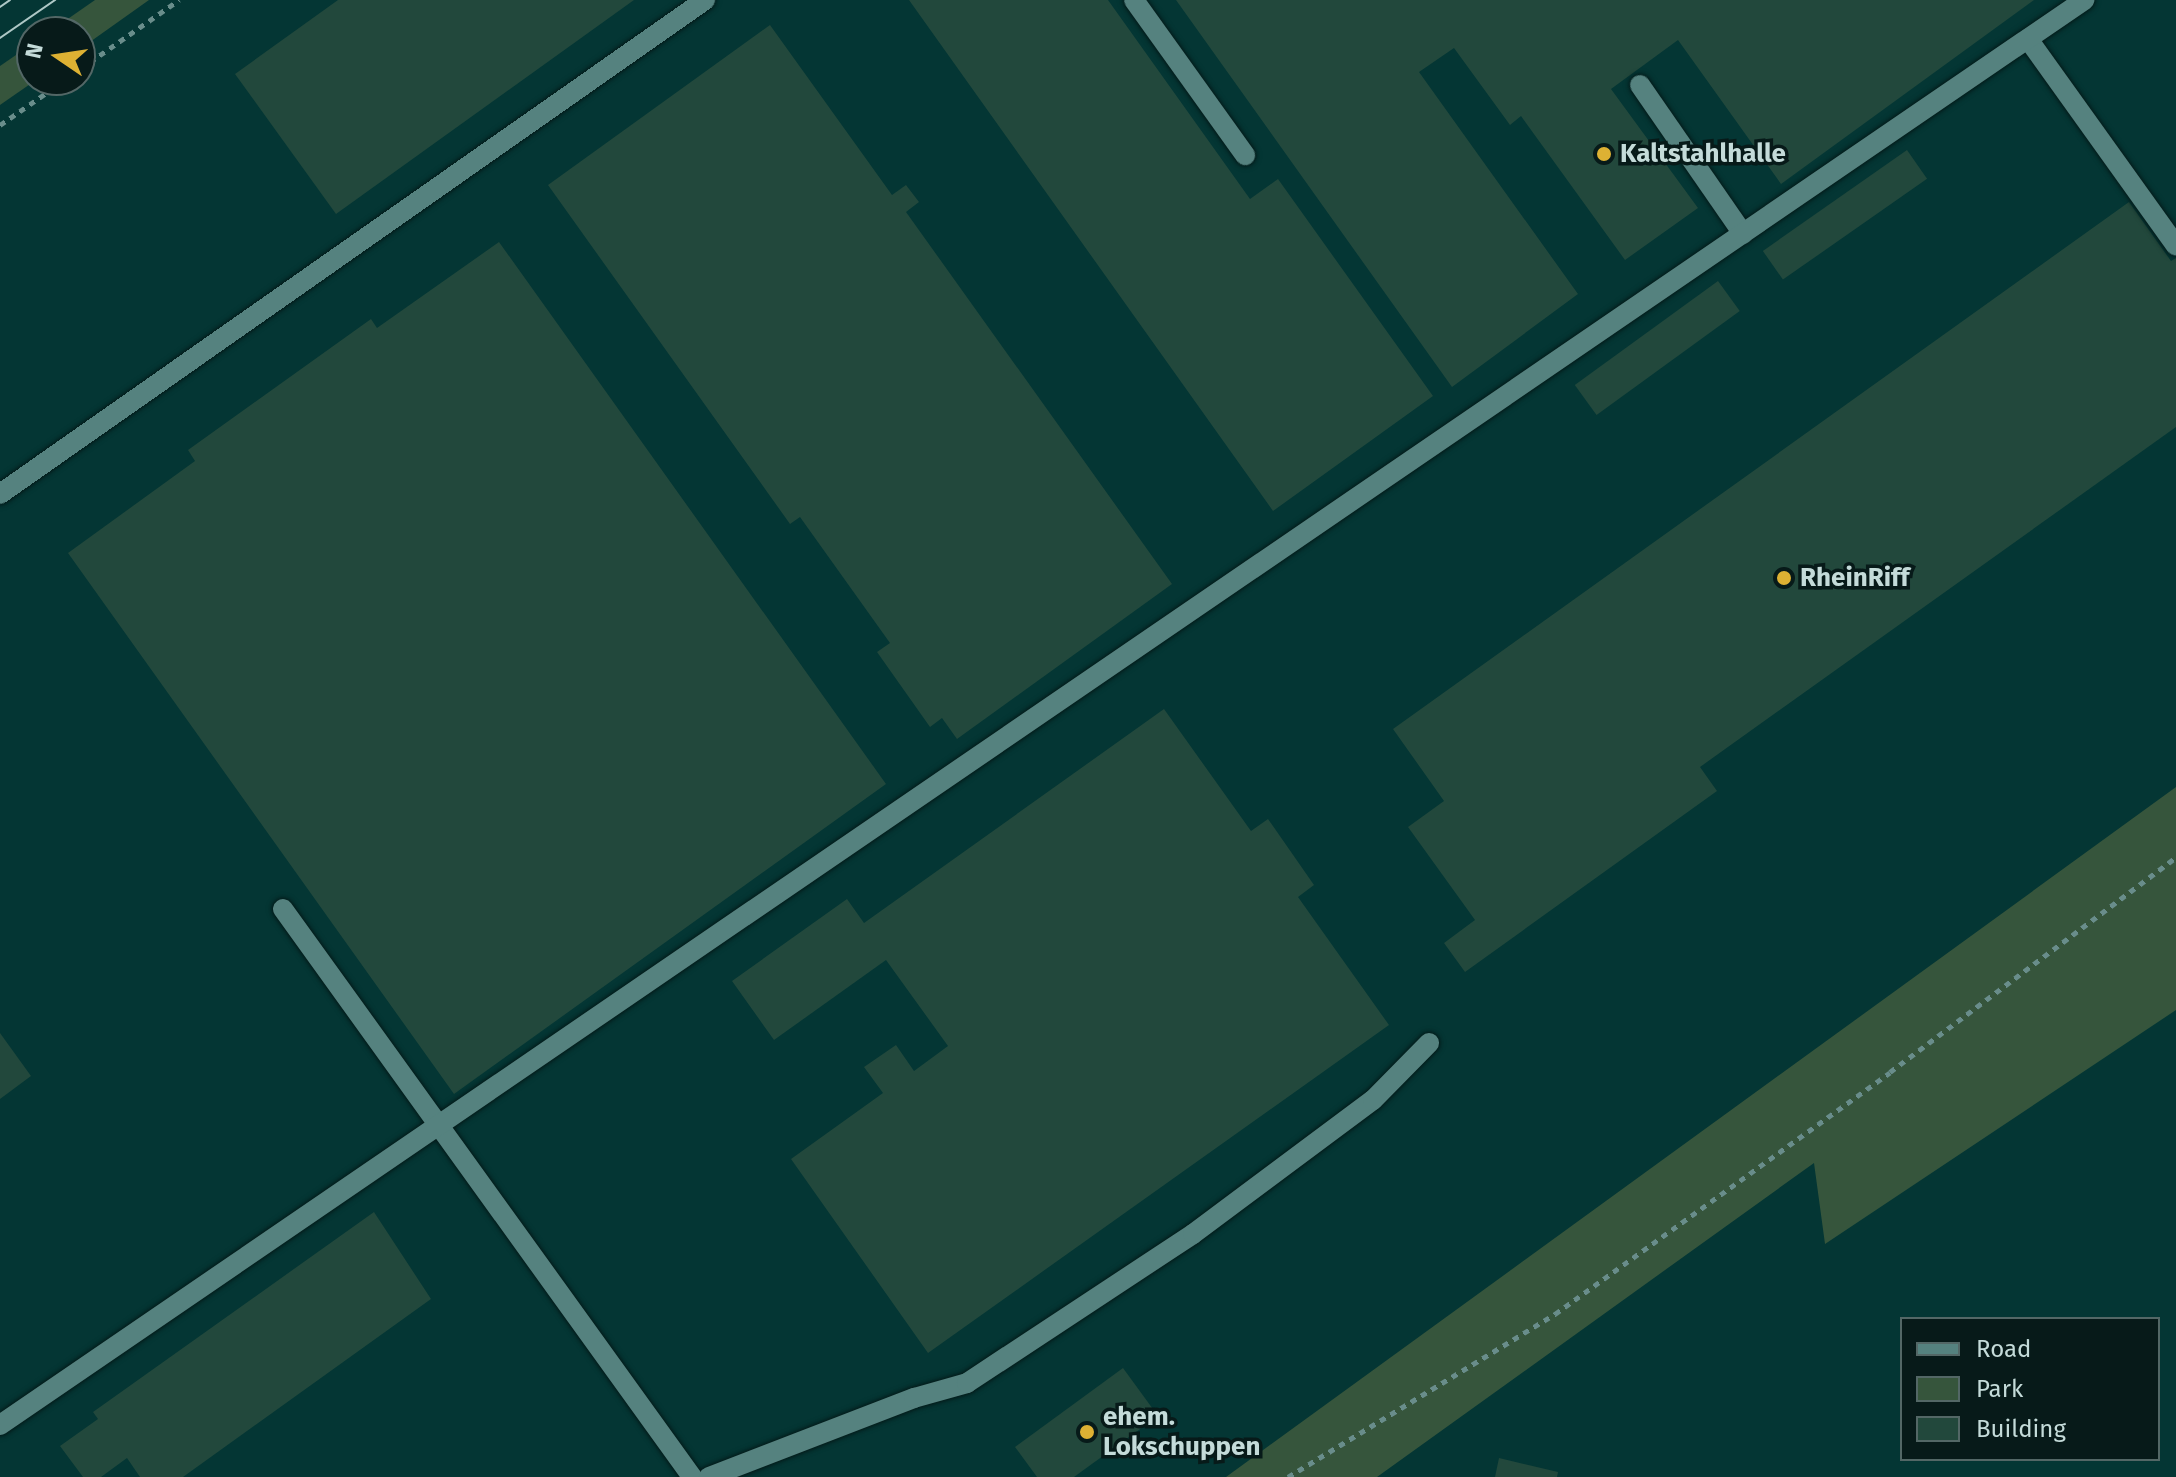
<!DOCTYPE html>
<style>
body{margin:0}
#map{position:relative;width:2176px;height:1477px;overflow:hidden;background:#043634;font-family:"Fira Sans",sans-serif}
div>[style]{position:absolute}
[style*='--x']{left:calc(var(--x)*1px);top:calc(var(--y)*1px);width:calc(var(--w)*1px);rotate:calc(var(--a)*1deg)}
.green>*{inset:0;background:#36553c}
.building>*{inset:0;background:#22483c;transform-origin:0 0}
.path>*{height:5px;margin-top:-2.5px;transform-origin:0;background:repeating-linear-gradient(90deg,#698d8b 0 6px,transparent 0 12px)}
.roads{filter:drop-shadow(0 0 2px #041a19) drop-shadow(0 0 2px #041a19)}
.minor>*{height:20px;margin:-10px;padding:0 10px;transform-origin:10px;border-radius:10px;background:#55827f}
.tram>*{height:2px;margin:-1px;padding:0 1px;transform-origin:1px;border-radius:1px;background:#aec8c6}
.dots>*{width:22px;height:22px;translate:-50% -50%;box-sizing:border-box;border:4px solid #071a19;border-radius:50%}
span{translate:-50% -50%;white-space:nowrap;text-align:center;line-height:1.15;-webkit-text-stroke:7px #071a19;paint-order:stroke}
.poi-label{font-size:26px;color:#c4dbd9;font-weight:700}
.left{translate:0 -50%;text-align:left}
.legend{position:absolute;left:1900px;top:1317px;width:260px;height:144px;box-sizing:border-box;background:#071a19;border:2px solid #536766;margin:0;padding:10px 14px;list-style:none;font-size:24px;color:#c4dbd9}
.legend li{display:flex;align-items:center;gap:16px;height:40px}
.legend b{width:40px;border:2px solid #536766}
.north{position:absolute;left:16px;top:16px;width:80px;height:80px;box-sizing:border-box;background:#071a19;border:2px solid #536766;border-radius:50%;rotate:283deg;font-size:22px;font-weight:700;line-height:32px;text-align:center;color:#c4dbd9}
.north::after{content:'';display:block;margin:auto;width:28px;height:36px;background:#ddb133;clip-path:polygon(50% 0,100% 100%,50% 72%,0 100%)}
</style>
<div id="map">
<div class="green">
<div style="clip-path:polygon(95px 0,149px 0,80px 49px,80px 32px,49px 32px)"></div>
<div style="clip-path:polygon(32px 44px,36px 80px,0 105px,0 66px)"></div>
<div style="clip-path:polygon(2176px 787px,2176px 1010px,1825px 1244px,1814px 1163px,1377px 1477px,1226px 1477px)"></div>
</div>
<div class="building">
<div style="clip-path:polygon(338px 0,634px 0,336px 214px,235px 74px)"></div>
<div style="clip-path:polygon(909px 0,1108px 0,1250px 199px,1278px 179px,1433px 396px,1273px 511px)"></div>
<div style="clip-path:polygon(1176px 0,2034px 0,1781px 184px,1678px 40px,1611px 89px,1698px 208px,1625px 260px,1521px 116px,1510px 125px,1454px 48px,1419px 72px,1578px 294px,1452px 387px)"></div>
<div style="clip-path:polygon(770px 25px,892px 195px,906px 185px,919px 202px,906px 212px,1172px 584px,957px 739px,942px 718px,930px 727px,877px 652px,890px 643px,800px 517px,790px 524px,548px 185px)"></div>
<div style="left:1907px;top:150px;width:35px;height:176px;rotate:55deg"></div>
<div style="clip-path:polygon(2129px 202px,2171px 261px,2176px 258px,2176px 427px,1700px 767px,1717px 791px,1465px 972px,1444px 943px,1475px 920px,1408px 827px,1444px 801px,1393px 729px)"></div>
<div style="clip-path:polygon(499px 242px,886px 784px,454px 1094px,68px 553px,195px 461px,188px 450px,371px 319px,377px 328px)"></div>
<div style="left:1718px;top:281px;width:37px;height:177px;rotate:54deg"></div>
<div style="clip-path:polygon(1164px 709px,1251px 831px,1268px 819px,1314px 885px,1298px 897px,1389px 1025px,928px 1353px,791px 1159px,883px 1093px,864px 1067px,896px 1045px,914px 1071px,948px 1046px,886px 960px,774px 1040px,732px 981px,847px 899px,864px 923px)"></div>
<div style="clip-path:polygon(0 1033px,31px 1076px,0 1099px)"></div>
<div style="clip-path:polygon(374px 1212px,431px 1299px,183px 1477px,140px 1477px,127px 1458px,101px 1477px,83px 1477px,60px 1446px,98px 1419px,93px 1412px)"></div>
<div style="clip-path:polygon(1123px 1368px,1158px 1416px,1074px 1477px,1037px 1477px,1015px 1447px)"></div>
<div style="clip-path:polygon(1499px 1458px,1558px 1472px,1557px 1477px,1495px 1477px)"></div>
</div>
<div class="path">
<div style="--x:80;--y:69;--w:121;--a:-34.9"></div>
<div style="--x:0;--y:125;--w:79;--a:-34.7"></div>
<div style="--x:1288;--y:1477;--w:313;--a:-31.4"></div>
<div style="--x:1555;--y:1314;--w:413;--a:-35.8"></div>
<div style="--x:1890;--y:1072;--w:358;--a:-36.9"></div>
</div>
<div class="roads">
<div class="minor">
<div style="--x:1134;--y:0;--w:191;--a:54.4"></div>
<div style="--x:2028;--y:39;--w:254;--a:54.4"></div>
<div style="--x:1640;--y:85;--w:181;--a:55.3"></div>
<div style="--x:0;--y:494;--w:861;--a:-35.02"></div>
<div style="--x:283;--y:909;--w:700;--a:54.24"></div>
<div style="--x:0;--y:1425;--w:2525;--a:-34.36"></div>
<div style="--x:709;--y:1477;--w:220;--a:-21.1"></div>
<div style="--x:914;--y:1398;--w:55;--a:-15.8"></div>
<div style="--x:967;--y:1383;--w:271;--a:-33.4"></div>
<div style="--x:1193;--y:1234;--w:224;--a:-36.7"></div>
<div style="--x:1373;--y:1100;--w:80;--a:-45.5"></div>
</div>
</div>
<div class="tram">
<div style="--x:0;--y:7;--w:12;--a:-35"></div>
<div style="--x:0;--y:38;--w:67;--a:-34.6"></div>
</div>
<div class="dots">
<div style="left:1604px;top:154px;background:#ddb133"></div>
<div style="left:1784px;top:578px;background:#ddb133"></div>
<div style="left:1087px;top:1432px;background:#ddb133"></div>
</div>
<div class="poi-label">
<span class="left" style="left:1620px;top:154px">Kaltstahlhalle</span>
<span class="left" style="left:1800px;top:578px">RheinRiff</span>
<span class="left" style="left:1103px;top:1432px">ehem.<br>Lokschuppen</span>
</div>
<ul class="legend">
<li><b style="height:10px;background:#55827f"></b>Road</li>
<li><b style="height:22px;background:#36553c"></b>Park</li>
<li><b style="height:22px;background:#22483c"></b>Building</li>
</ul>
<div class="north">N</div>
</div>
